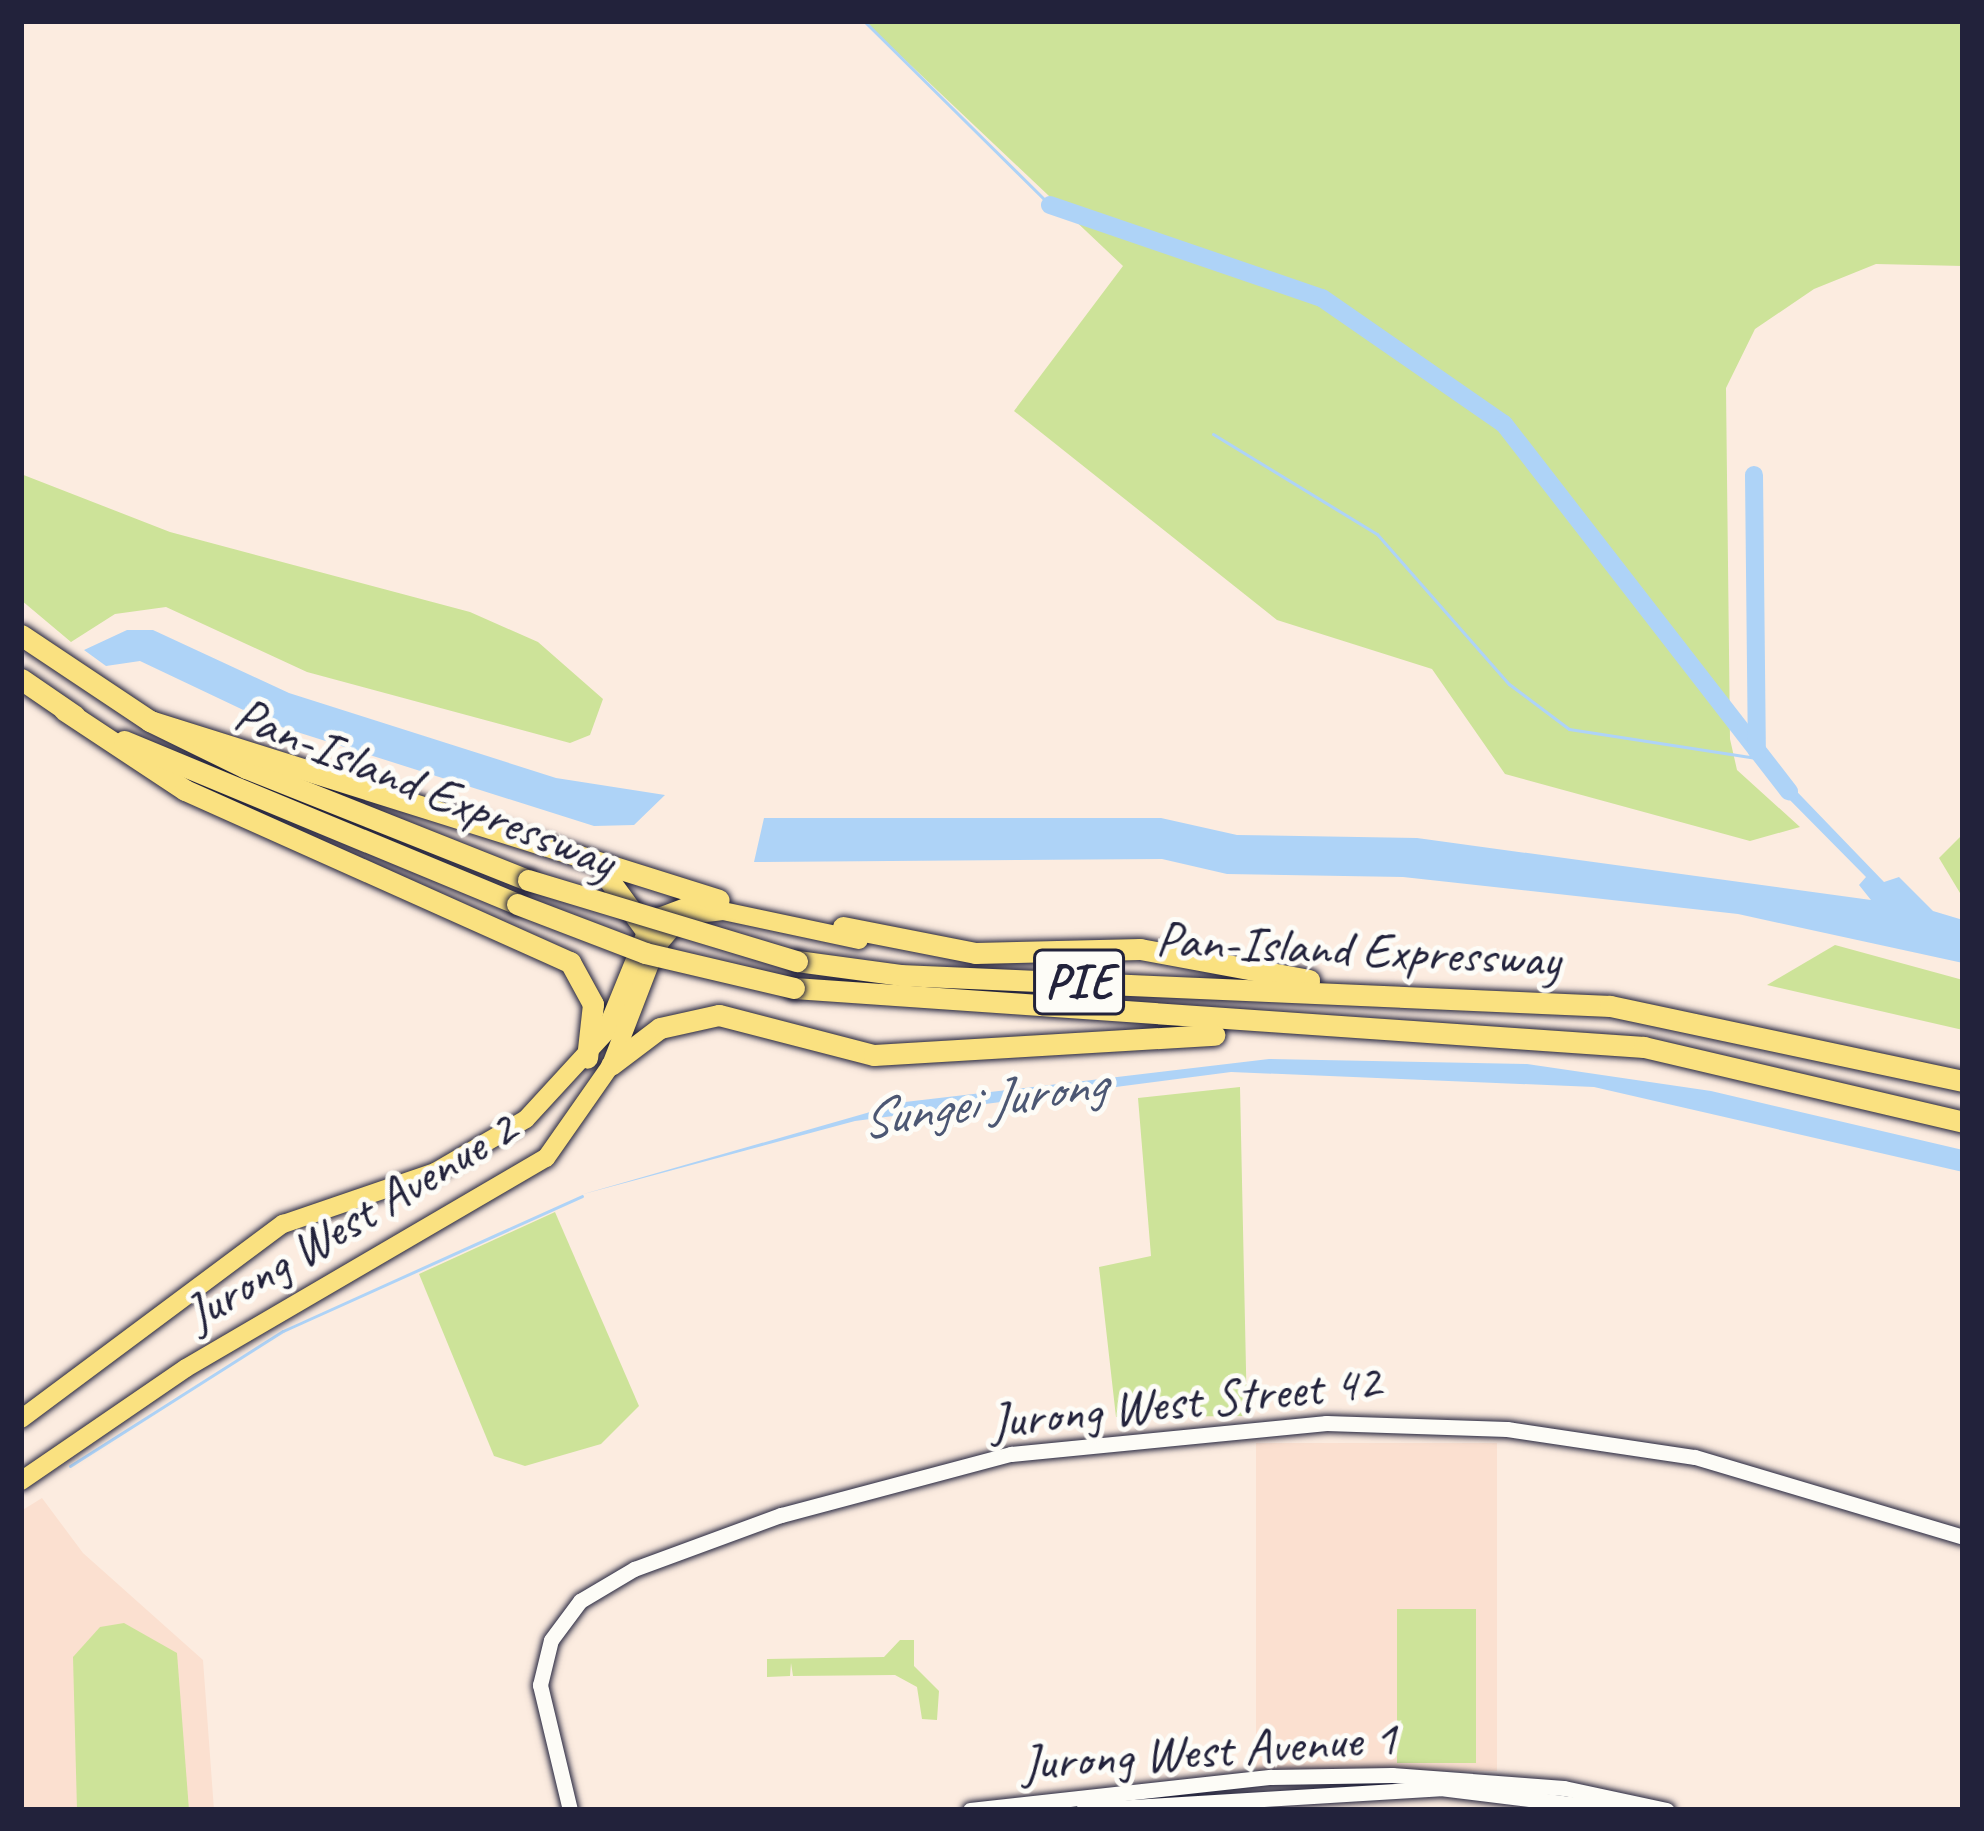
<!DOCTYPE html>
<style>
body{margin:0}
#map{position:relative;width:1984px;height:1831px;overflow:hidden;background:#fcece0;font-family:Caveat,sans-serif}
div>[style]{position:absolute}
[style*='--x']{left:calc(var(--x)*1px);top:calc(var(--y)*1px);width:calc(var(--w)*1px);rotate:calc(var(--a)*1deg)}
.built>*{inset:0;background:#fbe0d0;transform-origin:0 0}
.green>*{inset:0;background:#cde399;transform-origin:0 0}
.water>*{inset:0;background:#aed3f7}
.stream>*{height:3px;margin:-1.5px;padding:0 1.5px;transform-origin:1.5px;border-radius:1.5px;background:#aed3f7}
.river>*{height:18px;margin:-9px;padding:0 9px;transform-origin:9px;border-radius:9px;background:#aed3f7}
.roads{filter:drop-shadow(0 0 3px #22223b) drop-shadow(0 0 3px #22223b)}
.minor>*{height:15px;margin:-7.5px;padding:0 7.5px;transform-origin:7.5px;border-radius:7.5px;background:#fdfcf7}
.major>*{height:18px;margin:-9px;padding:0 9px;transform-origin:9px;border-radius:9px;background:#fae180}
.highway>*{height:21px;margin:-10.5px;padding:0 10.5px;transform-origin:10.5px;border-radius:10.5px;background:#fae180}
.bridges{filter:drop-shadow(0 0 3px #22223b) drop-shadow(0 0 3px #22223b)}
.highway-bridge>*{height:21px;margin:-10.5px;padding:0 10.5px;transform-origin:10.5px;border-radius:10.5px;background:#fae180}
span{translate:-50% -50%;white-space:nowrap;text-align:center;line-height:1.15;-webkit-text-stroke:10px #fdfcf7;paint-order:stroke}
.shield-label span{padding:3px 9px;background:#fdfcf7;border:3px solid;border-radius:9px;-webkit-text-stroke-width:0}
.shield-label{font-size:48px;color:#22223b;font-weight:700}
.street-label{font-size:51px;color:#22223b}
.water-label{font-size:54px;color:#4c5773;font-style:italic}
.frame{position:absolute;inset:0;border:24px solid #22223b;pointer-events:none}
</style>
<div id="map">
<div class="built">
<div style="left:1497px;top:1443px;width:328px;height:241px;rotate:90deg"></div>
<div style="clip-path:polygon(42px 1498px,83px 1553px,203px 1660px,214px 1810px,21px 1810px,21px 1511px)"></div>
</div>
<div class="green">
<div style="clip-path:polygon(864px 21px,1963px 21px,1963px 266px,1876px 264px,1814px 289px,1755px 329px,1726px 388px,1730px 739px,1737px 770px,1800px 827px,1750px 841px,1505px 774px,1432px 669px,1277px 620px,1014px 411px,1123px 266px)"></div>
<div style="clip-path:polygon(21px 474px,170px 532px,470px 612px,538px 642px,603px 699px,590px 735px,570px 743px,307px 672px,166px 607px,115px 614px,71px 642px,21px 600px)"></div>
<div style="clip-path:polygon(1963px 834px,1963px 898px,1939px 858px)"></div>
<div style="clip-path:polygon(1835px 945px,1963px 980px,1963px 1030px,1767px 985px)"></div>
<div style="clip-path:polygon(1240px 1087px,1247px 1416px,1116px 1417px,1099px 1267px,1151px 1256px,1138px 1098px)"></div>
<div style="clip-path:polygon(555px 1212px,639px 1406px,601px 1444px,525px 1466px,494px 1456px,419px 1274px)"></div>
<div style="left:1397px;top:1609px;width:79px;height:154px"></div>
<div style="clip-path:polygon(124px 1623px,177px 1653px,189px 1810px,77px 1810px,73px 1657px,100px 1627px)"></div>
<div style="clip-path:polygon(900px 1640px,914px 1640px,914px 1666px,939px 1691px,937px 1720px,922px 1719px,917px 1687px,895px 1675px,793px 1676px,791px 1663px,790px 1676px,767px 1677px,767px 1659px,884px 1657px)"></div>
</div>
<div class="water">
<div style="clip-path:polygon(127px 630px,153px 630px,289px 693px,556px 778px,665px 795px,634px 825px,594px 826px,275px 725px,140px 661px,106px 666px,84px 650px)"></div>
<div style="clip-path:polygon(1778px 772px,1884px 882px,1899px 877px,1933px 911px,1963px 920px,1963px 963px,1738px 914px,1403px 877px,1227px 874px,1162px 859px,754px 862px,764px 818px,1161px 818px,1237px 835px,1417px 838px,1871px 900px,1859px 885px,1866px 877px,1771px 781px)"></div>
<div style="clip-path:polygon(1269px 1059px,1527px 1064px,1711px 1091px,1963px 1150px,1963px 1172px,1594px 1087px,1231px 1072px,855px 1121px,580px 1195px,905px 1102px)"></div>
</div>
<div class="stream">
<div style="--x:864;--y:21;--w:262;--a:44.7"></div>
<div style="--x:1213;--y:434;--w:192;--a:31.4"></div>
<div style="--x:1377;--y:534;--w:200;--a:48.7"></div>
<div style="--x:1509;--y:684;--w:75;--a:36.9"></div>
<div style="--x:1569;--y:729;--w:196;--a:8.8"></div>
<div style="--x:70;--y:1466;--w:252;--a:-32.4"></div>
<div style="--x:283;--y:1331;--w:328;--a:-24.3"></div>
</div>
<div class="river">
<div style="--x:1050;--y:205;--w:287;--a:18.9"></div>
<div style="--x:1322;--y:298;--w:221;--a:34.7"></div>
<div style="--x:1504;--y:424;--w:465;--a:52.2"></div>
<div style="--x:1754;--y:475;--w:276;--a:89.4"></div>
</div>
<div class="roads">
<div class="minor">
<div style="--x:570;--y:1810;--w:129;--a:-103.5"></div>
<div style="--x:540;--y:1685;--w:46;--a:-76.3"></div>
<div style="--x:551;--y:1640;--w:49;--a:-53.4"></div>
<div style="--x:580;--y:1601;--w:63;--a:-30.7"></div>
<div style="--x:634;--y:1569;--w:157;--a:-20.2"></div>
<div style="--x:781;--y:1515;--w:238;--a:-14.9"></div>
<div style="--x:1011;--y:1454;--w:317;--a:-5.6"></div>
<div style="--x:1326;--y:1423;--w:181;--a:1.9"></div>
<div style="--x:1507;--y:1429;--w:190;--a:8.5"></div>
<div style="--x:1695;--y:1457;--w:280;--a:16.6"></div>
<div style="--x:970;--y:1810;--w:303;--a:-6.3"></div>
<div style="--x:1271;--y:1777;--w:121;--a:-0.9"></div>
<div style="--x:1392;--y:1775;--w:172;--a:4.3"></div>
<div style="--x:1564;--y:1788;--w:105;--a:12.1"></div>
<div style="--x:1083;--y:1810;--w:358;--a:-3.5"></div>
<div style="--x:1440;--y:1788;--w:180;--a:7"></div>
</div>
<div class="major">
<div style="--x:21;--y:1419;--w:327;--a:-36.7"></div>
<div style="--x:283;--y:1224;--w:161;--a:-18.9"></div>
<div style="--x:435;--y:1172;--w:105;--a:-30.2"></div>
<div style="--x:526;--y:1119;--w:117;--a:-47.4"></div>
<div style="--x:605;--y:1033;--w:122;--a:-67.8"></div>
<div style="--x:651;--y:920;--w:60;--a:-20.6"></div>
<div style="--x:21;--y:1481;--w:200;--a:-34.4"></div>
<div style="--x:186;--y:1368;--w:417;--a:-30.3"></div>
<div style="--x:546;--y:1158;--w:113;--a:-55"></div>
<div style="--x:611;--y:1065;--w:128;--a:-68.9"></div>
<div style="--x:657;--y:946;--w:39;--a:-50"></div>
<div style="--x:682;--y:916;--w:41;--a:-7"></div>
<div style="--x:723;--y:911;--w:139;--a:12"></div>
</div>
<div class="highway">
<div style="--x:21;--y:635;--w:155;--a:33.7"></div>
<div style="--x:150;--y:721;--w:107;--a:26.1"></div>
<div style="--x:246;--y:768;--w:303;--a:21.7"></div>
<div style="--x:21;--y:679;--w:65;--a:34.4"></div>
<div style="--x:64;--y:710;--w:145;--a:33.5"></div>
<div style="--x:185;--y:790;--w:422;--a:24.1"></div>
<div style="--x:570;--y:962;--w:48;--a:61.3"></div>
<div style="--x:593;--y:1004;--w:54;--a:96.3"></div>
<div style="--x:150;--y:721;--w:596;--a:17.46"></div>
<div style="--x:124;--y:741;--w:425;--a:22.5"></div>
<div style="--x:606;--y:876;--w:87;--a:53.9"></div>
<div style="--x:843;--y:927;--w:135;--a:11.1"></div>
<div style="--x:975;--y:953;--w:165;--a:-1.4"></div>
<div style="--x:1140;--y:949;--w:172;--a:10.4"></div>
<div style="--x:797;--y:961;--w:104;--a:7.7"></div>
<div style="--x:900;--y:975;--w:711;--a:2.5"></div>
<div style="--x:1610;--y:1006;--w:361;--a:12"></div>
<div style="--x:794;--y:988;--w:852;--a:3.97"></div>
<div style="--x:1644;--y:1047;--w:328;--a:13.2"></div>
<div style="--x:611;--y:1065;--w:61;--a:-37.1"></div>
<div style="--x:660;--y:1028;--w:60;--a:-12.4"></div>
<div style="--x:719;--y:1015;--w:160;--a:14.5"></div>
<div style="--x:874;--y:1055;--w:341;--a:-3.4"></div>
</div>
</div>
<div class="bridges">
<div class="highway-bridge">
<div style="--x:528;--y:880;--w:281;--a:16.8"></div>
<div style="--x:517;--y:904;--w:137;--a:20.9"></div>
<div style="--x:645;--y:953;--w:153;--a:13.2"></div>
</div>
</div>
<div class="shield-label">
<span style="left:1079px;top:982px">PIE</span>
</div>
<div class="street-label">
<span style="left:425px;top:787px;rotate:22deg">Pan-Island Expressway</span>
<span style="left:1358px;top:949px;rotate:3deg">Pan-Island Expressway</span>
<span style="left:350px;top:1221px;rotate:-31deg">Jurong West Avenue 2</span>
<span style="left:1185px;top:1401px;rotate:-6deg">Jurong West Street 42</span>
<span style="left:1209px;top:1750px;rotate:-4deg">Jurong West Avenue 1</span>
</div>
<div class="water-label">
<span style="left:982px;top:1101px;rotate:-9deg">Sungei Jurong</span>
</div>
<div class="frame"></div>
</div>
